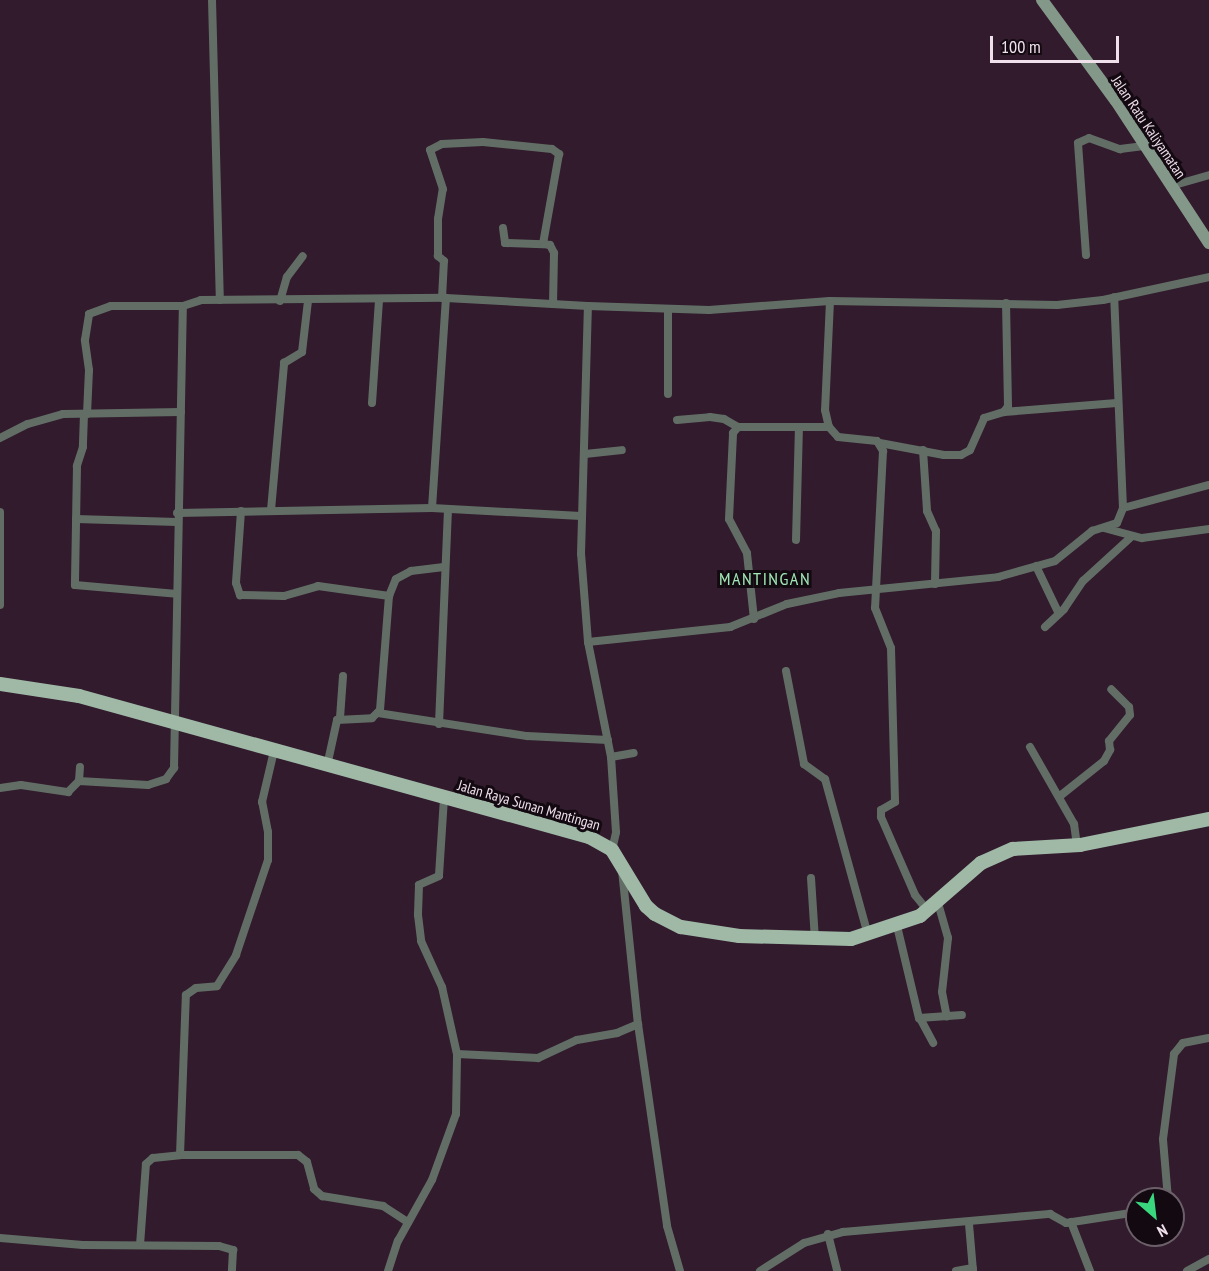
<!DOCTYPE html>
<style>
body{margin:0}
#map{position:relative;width:1209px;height:1271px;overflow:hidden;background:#311b2d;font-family:"PT Sans Narrow",sans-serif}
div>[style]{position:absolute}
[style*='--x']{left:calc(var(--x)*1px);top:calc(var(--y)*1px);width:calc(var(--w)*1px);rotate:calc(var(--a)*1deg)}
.street>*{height:8px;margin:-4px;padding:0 4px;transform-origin:4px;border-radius:4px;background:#626e65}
.secondary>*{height:12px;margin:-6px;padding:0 6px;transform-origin:6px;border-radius:6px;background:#849889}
.primary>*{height:14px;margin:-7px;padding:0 7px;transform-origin:7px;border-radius:7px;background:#9fb9a6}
span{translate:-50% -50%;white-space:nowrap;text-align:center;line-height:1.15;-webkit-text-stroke:6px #130911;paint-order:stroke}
.street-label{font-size:15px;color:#f0e0ec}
.quarter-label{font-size:18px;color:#a1e9b7;letter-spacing:1.5px}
.north{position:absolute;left:1125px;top:1187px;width:60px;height:60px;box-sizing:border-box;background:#130911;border:2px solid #6b5f69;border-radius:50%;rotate:152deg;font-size:16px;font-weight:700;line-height:24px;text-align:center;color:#f0e0ec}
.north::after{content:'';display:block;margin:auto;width:21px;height:27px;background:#39d87f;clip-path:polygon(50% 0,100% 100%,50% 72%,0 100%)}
.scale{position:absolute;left:990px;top:36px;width:129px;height:27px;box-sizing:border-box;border:3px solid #f0e0ec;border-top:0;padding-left:8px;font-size:18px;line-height:21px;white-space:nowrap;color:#f0e0ec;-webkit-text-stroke:4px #130911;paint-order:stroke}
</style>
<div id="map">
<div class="street">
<div style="--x:212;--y:0;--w:300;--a:88.5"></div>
<div style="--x:1171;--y:186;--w:40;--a:-16"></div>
<div style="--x:503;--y:228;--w:15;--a:82"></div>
<div style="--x:505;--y:243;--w:38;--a:2"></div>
<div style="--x:1086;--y:255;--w:112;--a:-94.1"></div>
<div style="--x:1078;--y:143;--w:12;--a:-24"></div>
<div style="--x:1089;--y:138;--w:33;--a:20"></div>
<div style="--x:1120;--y:149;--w:26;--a:-7"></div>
<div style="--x:442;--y:298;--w:37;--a:-87"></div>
<div style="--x:444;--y:261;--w:8;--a:-140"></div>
<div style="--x:438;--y:256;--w:37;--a:-90"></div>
<div style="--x:438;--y:219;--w:30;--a:-81"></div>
<div style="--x:443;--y:189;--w:41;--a:-108.4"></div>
<div style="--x:430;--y:150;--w:13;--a:-27"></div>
<div style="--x:442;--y:144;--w:41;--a:-2.8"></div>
<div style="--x:483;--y:142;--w:69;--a:5.8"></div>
<div style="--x:552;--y:149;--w:9;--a:36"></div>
<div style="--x:559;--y:154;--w:91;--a:100.1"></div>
<div style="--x:543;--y:244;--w:7;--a:8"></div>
<div style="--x:550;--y:245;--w:9;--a:63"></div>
<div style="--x:554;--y:253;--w:51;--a:91.1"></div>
<div style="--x:280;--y:301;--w:25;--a:-74"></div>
<div style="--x:287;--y:277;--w:26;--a:-53"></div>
<div style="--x:830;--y:301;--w:109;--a:92.6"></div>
<div style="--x:825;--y:410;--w:17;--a:77"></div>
<div style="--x:829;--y:427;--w:13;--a:48"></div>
<div style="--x:838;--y:437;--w:39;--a:6"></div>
<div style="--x:877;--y:441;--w:12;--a:59"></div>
<div style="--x:883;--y:451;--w:157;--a:92.9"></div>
<div style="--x:875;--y:608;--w:43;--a:68.2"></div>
<div style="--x:891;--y:648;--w:154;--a:88.5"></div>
<div style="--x:895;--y:802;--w:16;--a:150"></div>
<div style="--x:881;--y:810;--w:7;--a:90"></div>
<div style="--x:881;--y:817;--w:85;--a:66.4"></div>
<div style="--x:915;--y:895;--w:19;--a:51"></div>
<div style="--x:668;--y:394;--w:85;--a:-90"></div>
<div style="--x:372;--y:403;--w:104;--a:-86.1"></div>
<div style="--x:1004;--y:412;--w:113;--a:-4.6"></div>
<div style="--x:84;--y:414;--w:33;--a:92"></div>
<div style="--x:83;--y:447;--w:20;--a:108"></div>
<div style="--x:77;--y:466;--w:119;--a:91"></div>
<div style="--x:75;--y:585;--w:102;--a:5"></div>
<div style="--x:87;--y:414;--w:44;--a:-87.4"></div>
<div style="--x:89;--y:370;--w:30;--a:-98"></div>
<div style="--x:85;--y:340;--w:26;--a:-81"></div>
<div style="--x:89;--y:314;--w:23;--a:-20"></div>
<div style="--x:111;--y:306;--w:72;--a:0"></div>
<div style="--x:677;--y:420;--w:33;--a:-5"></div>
<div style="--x:710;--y:417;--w:14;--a:8"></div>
<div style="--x:724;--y:419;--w:16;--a:30"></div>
<div style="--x:0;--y:438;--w:31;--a:-27"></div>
<div style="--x:28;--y:424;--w:36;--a:-16"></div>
<div style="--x:63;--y:414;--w:118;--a:-1"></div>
<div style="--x:880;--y:443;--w:65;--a:10.6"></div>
<div style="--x:944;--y:455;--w:17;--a:0"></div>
<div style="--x:961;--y:455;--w:10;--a:-29"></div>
<div style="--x:970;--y:450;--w:35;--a:-66"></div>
<div style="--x:984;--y:418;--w:21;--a:-17"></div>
<div style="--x:1004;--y:412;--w:7;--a:-56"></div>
<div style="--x:1008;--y:406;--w:103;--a:-91.1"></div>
<div style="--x:923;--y:450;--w:61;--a:86.2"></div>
<div style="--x:927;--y:511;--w:22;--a:66"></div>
<div style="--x:936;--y:531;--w:53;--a:91.1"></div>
<div style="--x:585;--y:454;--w:37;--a:-6"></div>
<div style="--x:432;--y:508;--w:210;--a:-86.2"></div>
<div style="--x:1123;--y:508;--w:89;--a:-15"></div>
<div style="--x:271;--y:510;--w:148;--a:-84.9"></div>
<div style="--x:284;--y:363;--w:21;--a:-31"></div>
<div style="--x:302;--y:352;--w:51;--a:-83.3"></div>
<div style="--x:241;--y:511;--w:72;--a:94"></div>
<div style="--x:236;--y:583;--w:13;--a:72"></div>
<div style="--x:240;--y:595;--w:44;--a:1.3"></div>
<div style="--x:284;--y:596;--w:35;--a:-16"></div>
<div style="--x:318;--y:586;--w:72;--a:8"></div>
<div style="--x:0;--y:512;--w:93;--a:90"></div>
<div style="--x:177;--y:513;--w:255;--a:-1.1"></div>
<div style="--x:432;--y:508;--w:149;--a:3.1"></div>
<div style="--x:76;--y:519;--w:101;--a:1.7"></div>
<div style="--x:1104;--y:528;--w:39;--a:15"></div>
<div style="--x:1142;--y:538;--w:68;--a:-7.7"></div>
<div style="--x:796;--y:540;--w:113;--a:-88.5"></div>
<div style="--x:1036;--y:566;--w:53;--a:64.4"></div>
<div style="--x:754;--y:619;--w:66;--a:-96.1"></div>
<div style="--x:747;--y:553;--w:38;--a:-118"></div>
<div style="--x:729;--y:519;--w:86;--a:-87.3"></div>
<div style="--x:733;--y:433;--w:8;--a:-50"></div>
<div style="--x:738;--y:427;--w:91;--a:0"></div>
<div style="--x:1045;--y:627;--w:26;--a:-43"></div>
<div style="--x:1064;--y:609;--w:34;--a:-56"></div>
<div style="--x:1083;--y:581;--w:65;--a:-42.5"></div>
<div style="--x:588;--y:642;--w:143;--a:-6"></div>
<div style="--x:730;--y:627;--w:61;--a:-22"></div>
<div style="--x:787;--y:604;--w:53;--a:-11.9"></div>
<div style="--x:839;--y:593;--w:160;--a:-5.7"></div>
<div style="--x:998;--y:577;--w:59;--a:-15.7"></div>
<div style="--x:1055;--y:561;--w:48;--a:-39"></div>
<div style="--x:1092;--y:531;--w:26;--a:-18"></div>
<div style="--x:1117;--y:523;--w:16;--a:-68"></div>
<div style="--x:1123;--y:508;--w:211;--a:-92.4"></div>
<div style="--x:786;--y:671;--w:95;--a:79"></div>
<div style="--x:804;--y:764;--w:26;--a:36"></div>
<div style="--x:825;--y:779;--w:162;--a:74.6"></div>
<div style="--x:378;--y:713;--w:151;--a:8.8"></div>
<div style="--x:527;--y:736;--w:81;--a:2.8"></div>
<div style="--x:340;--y:718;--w:42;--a:-85.9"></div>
<div style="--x:439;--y:724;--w:215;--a:-87.6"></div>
<div style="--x:1030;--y:747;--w:89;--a:60.3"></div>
<div style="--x:1074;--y:824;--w:22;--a:82"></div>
<div style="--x:611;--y:757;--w:23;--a:-10"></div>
<div style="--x:327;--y:766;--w:47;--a:-77.7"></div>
<div style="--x:337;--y:720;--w:35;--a:-3"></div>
<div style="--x:372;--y:718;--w:11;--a:-45"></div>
<div style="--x:380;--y:710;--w:114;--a:-85.5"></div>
<div style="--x:389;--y:596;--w:18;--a:-68"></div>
<div style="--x:396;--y:579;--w:17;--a:-28"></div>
<div style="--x:411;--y:571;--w:33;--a:-7"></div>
<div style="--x:79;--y:781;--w:69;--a:3.3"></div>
<div style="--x:148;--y:785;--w:19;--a:-18"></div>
<div style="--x:166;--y:779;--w:14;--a:-54"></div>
<div style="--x:174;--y:768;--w:462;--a:-88.9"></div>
<div style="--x:183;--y:306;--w:19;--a:-18"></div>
<div style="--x:201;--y:300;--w:245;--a:-0.5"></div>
<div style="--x:446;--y:298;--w:142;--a:3.2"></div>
<div style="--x:0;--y:788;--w:21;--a:-8"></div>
<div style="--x:21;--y:785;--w:48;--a:8.5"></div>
<div style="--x:68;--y:792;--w:16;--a:-45"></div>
<div style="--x:79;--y:781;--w:14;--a:-86"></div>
<div style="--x:1060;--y:796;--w:56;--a:-38.5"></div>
<div style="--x:1104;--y:761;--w:13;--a:-61"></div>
<div style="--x:1110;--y:750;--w:9;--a:-96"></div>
<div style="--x:1109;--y:741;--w:33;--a:-51"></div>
<div style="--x:1130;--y:715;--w:8;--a:-97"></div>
<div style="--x:1129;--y:707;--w:25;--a:-135"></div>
<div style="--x:444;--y:798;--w:78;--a:93.7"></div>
<div style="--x:439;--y:876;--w:22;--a:156"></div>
<div style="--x:419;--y:885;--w:30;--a:92"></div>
<div style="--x:418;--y:915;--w:26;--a:83"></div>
<div style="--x:421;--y:941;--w:51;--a:65.5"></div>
<div style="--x:442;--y:987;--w:69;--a:77.4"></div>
<div style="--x:612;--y:850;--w:18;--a:-77"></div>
<div style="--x:616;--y:832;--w:75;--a:-93.8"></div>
<div style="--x:611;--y:757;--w:117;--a:-101.3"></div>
<div style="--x:588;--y:642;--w:88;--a:-94.5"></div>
<div style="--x:581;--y:554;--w:248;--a:-88.4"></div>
<div style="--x:588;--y:306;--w:121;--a:1.9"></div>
<div style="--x:709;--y:310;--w:121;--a:-4.3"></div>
<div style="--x:830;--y:301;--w:227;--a:1"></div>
<div style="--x:1057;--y:305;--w:46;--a:-6.2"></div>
<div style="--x:1103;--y:300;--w:108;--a:-12.2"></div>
<div style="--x:622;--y:870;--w:155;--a:84.1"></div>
<div style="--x:638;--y:1024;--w:204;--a:81.8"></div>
<div style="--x:667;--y:1226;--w:47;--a:73.9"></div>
<div style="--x:811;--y:878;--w:62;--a:86.3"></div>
<div style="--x:938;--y:903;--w:36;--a:74"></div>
<div style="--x:948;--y:938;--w:54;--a:96.3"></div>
<div style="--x:942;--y:992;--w:25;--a:79"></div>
<div style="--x:897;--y:926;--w:95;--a:76.6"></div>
<div style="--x:919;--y:1018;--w:43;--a:-4"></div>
<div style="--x:921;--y:1020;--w:26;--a:62"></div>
<div style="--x:180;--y:1155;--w:160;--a:-87.9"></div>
<div style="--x:186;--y:995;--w:12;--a:-35"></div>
<div style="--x:196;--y:988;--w:21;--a:-5"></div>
<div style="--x:217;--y:986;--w:36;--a:-58"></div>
<div style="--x:236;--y:955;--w:100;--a:-71.4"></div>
<div style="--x:268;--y:860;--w:28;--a:-90"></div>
<div style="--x:268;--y:832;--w:31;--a:-101"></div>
<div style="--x:262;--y:802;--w:52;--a:-76.8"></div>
<div style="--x:1168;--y:1199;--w:60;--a:-94.8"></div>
<div style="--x:1163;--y:1139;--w:86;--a:-82.6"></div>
<div style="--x:1174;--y:1054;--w:14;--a:-51"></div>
<div style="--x:1183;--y:1043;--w:26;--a:-11"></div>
<div style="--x:1071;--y:1222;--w:53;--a:68.8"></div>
<div style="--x:969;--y:1224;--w:47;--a:85.1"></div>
<div style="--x:828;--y:1234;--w:38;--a:76"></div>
<div style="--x:0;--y:1238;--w:83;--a:4.8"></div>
<div style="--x:83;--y:1245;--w:136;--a:0.4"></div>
<div style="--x:219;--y:1246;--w:15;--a:16"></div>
<div style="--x:233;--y:1250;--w:21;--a:93"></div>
<div style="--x:140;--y:1245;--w:81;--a:-85.8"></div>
<div style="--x:146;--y:1164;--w:9;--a:-41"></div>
<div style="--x:153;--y:1158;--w:27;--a:-6"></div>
<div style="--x:180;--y:1155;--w:118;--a:0"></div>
<div style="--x:298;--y:1155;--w:11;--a:38"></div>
<div style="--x:307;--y:1162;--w:28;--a:75"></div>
<div style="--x:314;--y:1189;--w:11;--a:41"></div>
<div style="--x:322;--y:1196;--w:62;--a:9.3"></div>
<div style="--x:383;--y:1206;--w:30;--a:33"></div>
<div style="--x:388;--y:1271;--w:32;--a:-72"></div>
<div style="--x:398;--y:1241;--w:70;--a:-60.9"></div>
<div style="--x:432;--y:1180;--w:70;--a:-70"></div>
<div style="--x:456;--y:1114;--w:60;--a:-89"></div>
<div style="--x:457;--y:1054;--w:81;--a:2.8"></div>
<div style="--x:538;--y:1058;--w:43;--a:-24.8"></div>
<div style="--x:577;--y:1040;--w:41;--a:-9.9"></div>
<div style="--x:617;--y:1033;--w:23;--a:-23"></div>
<div style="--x:760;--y:1271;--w:52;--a:-32.5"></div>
<div style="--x:804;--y:1243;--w:41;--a:-15.8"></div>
<div style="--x:843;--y:1232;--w:208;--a:-5"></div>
<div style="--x:1050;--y:1214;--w:18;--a:29"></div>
<div style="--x:1066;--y:1223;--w:72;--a:-8.8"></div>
<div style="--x:956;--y:1271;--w:17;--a:-10"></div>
<div style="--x:1187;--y:1271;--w:25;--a:-29"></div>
</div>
<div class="secondary">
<div style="--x:1042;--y:0;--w:125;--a:53.8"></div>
<div style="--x:1116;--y:101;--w:170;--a:56.8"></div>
</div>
<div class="primary">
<div style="--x:0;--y:684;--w:80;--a:8.6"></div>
<div style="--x:79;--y:696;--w:529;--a:15.45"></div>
<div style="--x:589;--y:837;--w:26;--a:29"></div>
<div style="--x:612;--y:850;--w:66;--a:58.7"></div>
<div style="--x:646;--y:906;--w:12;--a:42"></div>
<div style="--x:655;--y:914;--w:29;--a:27"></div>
<div style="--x:681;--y:927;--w:59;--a:8.8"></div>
<div style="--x:739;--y:936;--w:112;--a:1.5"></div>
<div style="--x:851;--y:939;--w:73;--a:-18.4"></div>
<div style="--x:920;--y:916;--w:81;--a:-41"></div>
<div style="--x:981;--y:863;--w:35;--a:-24"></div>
<div style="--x:1013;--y:849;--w:67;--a:-3.4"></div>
<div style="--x:1080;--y:845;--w:132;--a:-11.4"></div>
</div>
<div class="street-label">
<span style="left:1149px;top:127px;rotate:56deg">Jalan Ratu Kaliyamatan</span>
<span style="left:529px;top:805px;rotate:16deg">Jalan Raya Sunan Mantingan</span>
</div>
<div class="quarter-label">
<span style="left:765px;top:579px">MANTINGAN</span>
</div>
<div class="north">N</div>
<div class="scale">100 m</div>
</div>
